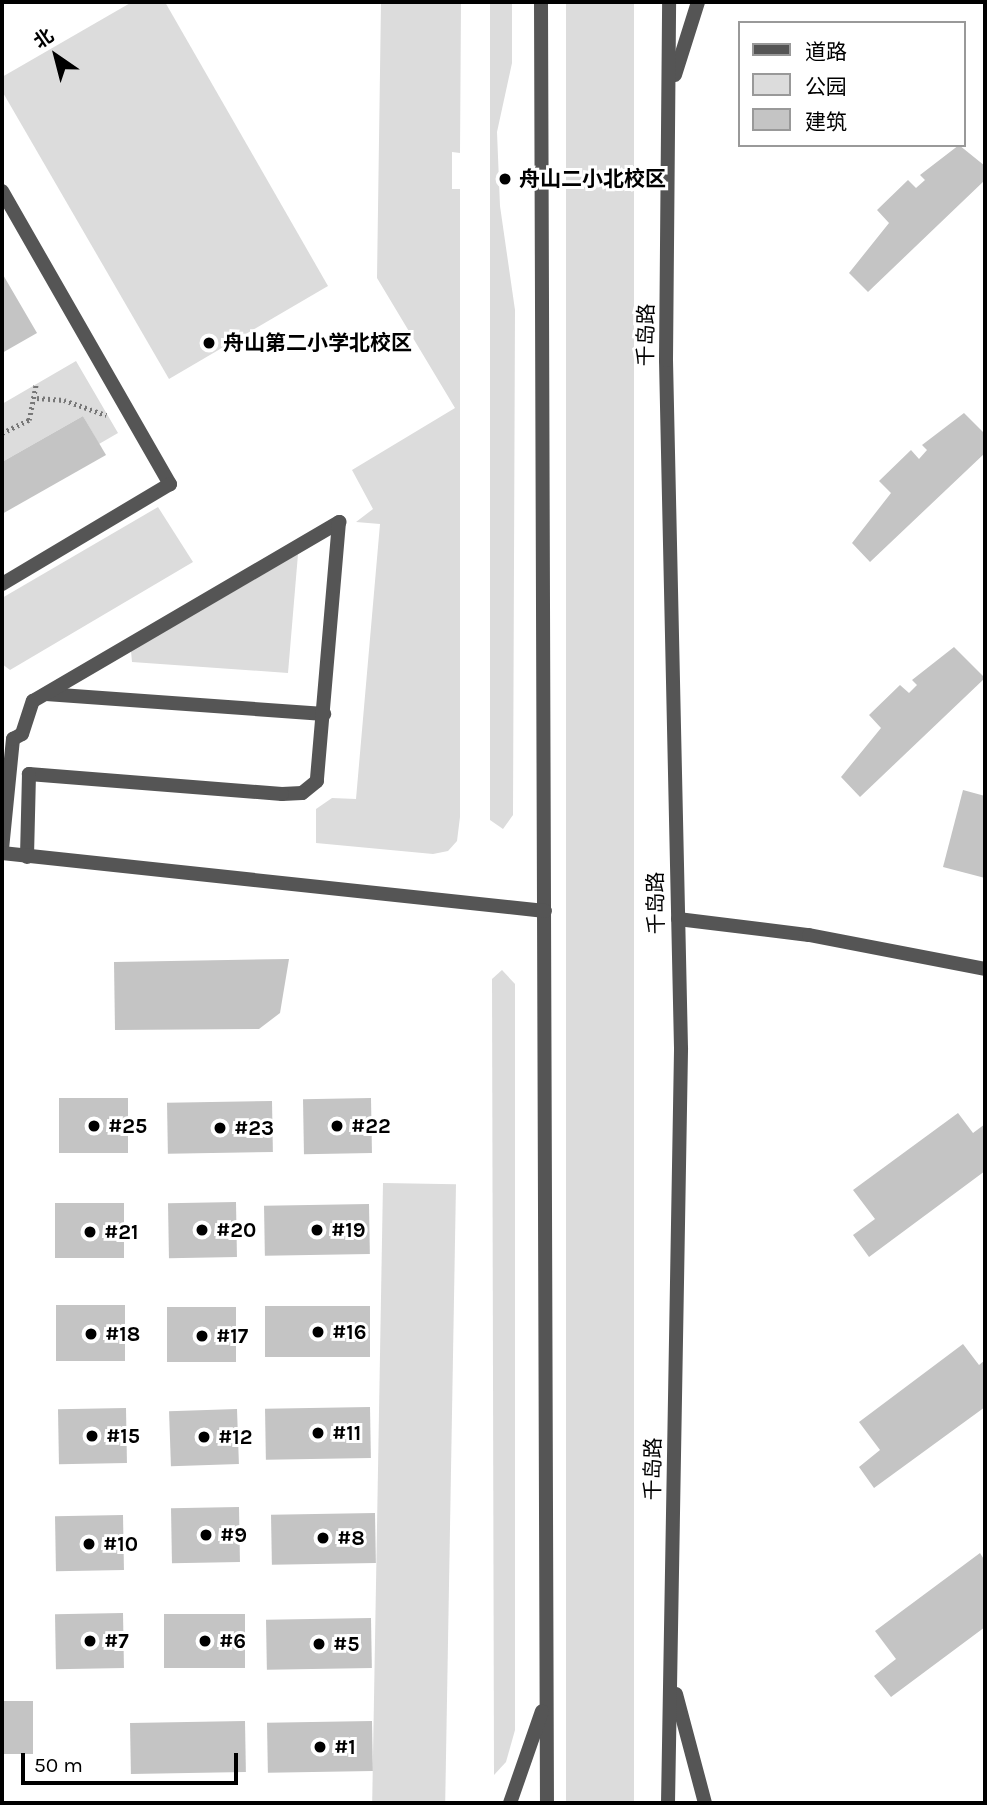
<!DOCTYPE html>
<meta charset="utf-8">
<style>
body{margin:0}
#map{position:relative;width:987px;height:1805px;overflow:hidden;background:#fff;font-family:Karla,"Noto Sans SC",sans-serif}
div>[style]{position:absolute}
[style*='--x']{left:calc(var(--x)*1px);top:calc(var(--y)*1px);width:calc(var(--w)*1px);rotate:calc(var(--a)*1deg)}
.green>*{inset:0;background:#dcdcdc;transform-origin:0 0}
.building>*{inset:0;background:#c4c4c4;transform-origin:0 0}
.path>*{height:4.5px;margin-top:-2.25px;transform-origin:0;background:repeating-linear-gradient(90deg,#777 0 2px,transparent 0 5.5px)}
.service>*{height:14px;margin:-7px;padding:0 7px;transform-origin:7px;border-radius:7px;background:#555}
.minor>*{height:14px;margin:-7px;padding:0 7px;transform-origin:7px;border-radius:7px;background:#555}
.tertiary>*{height:14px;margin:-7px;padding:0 7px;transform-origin:7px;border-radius:7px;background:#555}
.dots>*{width:19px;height:19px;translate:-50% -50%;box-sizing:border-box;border:4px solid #fff;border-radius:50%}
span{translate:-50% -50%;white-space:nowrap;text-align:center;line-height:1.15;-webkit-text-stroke:6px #fff;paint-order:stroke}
.poi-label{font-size:21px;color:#000;font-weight:700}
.left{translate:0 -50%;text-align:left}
.street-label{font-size:21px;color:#000}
.frame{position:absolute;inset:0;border:4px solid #000;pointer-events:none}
.legend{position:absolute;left:738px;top:21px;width:228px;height:126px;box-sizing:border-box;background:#fff;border:2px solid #999;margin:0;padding:9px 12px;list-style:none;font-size:21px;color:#000}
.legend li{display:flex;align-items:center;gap:14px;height:35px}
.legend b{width:35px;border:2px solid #999}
.north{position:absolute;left:21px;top:21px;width:70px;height:70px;-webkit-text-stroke:5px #fff;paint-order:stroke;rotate:325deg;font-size:19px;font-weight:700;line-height:28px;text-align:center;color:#000}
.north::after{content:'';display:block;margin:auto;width:24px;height:32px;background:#000;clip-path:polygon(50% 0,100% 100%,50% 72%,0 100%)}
.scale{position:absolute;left:21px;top:1753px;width:217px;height:32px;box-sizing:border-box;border:4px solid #000;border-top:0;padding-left:9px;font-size:21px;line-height:24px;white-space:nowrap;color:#000;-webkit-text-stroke:5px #fff;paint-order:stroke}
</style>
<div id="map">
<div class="green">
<div style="clip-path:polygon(132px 2px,165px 2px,328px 286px,169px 379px,2px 91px,2px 77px)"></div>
<div style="clip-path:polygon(381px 2px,461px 2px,460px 153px,452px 152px,452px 189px,460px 189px,460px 817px,457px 841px,448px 851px,433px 854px,316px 843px,316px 809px,332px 798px,356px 799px,380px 524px,356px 522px,373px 509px,352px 470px,455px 408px,377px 278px)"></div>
<div style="clip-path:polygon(490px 2px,512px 2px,512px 63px,497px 132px,500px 206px,515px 310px,513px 815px,503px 829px,490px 820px)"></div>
<div style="left:566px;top:2px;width:68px;height:1801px"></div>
<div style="clip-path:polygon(76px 361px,118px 433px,99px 444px,83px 416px,2px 462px,2px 404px)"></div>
<div style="clip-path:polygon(158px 507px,193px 562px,10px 670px,2px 664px,2px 598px)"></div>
<div style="clip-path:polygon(298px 554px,288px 673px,132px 662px,131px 651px)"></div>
<div style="clip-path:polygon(502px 970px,515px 984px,515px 1730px,506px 1762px,494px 1775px,492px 979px)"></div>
<div style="left:383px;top:1183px;width:73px;height:620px;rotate:1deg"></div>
</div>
<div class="building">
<div style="clip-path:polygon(959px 145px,985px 166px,985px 180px,868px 292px,849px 273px,889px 223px,877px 210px,908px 180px,916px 188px,925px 180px,920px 175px)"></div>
<div style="clip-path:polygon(2px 273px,37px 333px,2px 353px)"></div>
<div style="clip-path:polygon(964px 413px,985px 434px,985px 453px,870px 562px,852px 543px,891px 493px,879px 481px,911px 450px,919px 459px,927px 450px,922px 445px)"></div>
<div style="clip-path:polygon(83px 416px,106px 455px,2px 514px,2px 462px)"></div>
<div style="clip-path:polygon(954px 647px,985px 678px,860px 797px,841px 777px,881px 728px,869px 715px,900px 685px,909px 693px,917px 685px,912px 680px)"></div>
<div style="clip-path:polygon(963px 790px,985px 796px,985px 878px,943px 867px)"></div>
<div style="clip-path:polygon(289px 959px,280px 1013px,259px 1029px,115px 1030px,114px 962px)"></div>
<div style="left:128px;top:1098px;width:55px;height:69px;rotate:90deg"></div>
<div style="left:371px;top:1098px;width:55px;height:68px;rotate:89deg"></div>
<div style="left:272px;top:1101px;width:51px;height:105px;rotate:89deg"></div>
<div style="clip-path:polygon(958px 1113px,973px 1133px,985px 1124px,985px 1171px,869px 1257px,853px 1235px,875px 1219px,853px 1190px)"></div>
<div style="left:236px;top:1202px;width:55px;height:68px;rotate:89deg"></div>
<div style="left:124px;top:1203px;width:55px;height:69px;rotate:90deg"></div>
<div style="left:369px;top:1204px;width:50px;height:105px;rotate:89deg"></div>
<div style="left:125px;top:1305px;width:56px;height:69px;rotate:90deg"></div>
<div style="left:370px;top:1306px;width:51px;height:105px;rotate:90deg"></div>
<div style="left:236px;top:1307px;width:55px;height:69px;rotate:90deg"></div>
<div style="clip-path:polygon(963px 1344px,979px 1365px,985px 1360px,985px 1407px,874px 1488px,859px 1467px,880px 1450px,859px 1422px)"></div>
<div style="left:370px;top:1407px;width:51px;height:105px;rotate:89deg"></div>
<div style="left:126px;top:1408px;width:55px;height:68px;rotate:89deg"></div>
<div style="left:237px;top:1409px;width:55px;height:68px;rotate:88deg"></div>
<div style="left:239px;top:1507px;width:55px;height:68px;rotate:89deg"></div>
<div style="left:375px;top:1513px;width:50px;height:104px;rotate:89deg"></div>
<div style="left:123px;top:1515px;width:55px;height:68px;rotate:89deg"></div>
<div style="clip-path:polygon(980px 1553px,985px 1561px,985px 1627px,891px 1697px,874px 1676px,896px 1659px,875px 1631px)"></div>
<div style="left:123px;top:1613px;width:55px;height:68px;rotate:89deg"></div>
<div style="left:164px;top:1614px;width:81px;height:54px"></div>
<div style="left:371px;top:1618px;width:50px;height:105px;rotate:89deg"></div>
<div style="left:33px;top:1701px;width:53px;height:31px;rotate:90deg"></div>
<div style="left:245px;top:1721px;width:51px;height:115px;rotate:89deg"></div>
<div style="left:372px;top:1721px;width:50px;height:105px;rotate:89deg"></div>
</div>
<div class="path">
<div style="--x:37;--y:398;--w:27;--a:4"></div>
<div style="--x:64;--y:400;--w:45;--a:19.7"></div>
<div style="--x:2;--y:433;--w:30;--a:-26"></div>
<div style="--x:29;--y:420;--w:37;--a:-79"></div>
</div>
<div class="service">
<div style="--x:2;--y:191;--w:338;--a:60.2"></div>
<div style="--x:170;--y:484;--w:196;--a:149.2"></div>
<div style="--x:46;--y:694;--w:279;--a:4.1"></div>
<div style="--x:2;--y:849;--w:111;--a:-84.3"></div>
<div style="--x:13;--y:739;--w:10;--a:-29"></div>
<div style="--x:22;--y:734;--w:35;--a:-72"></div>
<div style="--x:33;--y:701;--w:355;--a:-30.3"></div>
<div style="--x:339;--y:522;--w:260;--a:94.9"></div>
<div style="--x:317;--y:781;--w:19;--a:141"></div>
<div style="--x:302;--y:793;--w:20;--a:177"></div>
<div style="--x:282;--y:794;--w:254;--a:-175.5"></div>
<div style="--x:29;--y:774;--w:83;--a:91.4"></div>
</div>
<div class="minor">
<div style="--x:678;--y:919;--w:132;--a:7"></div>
<div style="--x:809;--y:935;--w:179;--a:10.9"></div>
</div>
<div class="tertiary">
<div style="--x:541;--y:2;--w:1801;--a:89.81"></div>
<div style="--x:675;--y:75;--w:77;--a:-72.5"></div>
<div style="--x:2;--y:853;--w:546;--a:6.1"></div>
<div style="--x:676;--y:1694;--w:113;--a:75.1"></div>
<div style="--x:510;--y:1803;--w:97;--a:-70.8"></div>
<div style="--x:668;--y:1803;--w:755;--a:-89.01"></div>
<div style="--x:681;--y:1048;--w:688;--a:-91.25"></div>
<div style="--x:666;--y:360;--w:358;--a:-89.5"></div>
</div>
<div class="dots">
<div style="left:505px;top:179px;background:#000"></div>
<div style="left:209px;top:343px;background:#000"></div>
<div style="left:94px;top:1126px;background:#000"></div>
<div style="left:337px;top:1126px;background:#000"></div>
<div style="left:220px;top:1128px;background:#000"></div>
<div style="left:202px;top:1230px;background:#000"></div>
<div style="left:317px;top:1230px;background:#000"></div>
<div style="left:90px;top:1232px;background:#000"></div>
<div style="left:318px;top:1332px;background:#000"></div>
<div style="left:91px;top:1334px;background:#000"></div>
<div style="left:202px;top:1336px;background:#000"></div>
<div style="left:318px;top:1433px;background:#000"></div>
<div style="left:92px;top:1436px;background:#000"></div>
<div style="left:204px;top:1437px;background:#000"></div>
<div style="left:206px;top:1535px;background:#000"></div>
<div style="left:323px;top:1538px;background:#000"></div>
<div style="left:89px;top:1544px;background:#000"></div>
<div style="left:90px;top:1641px;background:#000"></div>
<div style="left:205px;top:1641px;background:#000"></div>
<div style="left:319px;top:1644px;background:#000"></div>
<div style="left:320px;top:1747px;background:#000"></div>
</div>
<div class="poi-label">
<span class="left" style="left:519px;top:179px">舟山二小北校区</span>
<span class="left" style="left:223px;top:343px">舟山第二小学北校区</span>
<span class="left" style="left:108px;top:1126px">#25</span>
<span class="left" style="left:351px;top:1126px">#22</span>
<span class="left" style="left:234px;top:1128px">#23</span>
<span class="left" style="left:216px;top:1230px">#20</span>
<span class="left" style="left:331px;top:1230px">#19</span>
<span class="left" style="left:104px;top:1232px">#21</span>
<span class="left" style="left:332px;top:1332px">#16</span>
<span class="left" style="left:105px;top:1334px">#18</span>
<span class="left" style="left:216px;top:1336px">#17</span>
<span class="left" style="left:332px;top:1433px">#11</span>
<span class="left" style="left:106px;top:1436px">#15</span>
<span class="left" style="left:218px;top:1437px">#12</span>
<span class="left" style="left:220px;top:1535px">#9</span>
<span class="left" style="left:337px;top:1538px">#8</span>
<span class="left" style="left:103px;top:1544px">#10</span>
<span class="left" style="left:104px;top:1641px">#7</span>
<span class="left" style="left:219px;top:1641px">#6</span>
<span class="left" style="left:333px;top:1644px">#5</span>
<span class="left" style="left:334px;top:1747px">#1</span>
</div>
<div class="street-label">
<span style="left:646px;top:335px;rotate:-89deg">千岛路</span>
<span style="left:656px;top:903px;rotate:-91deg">千岛路</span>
<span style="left:653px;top:1469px;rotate:-89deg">千岛路</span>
</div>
<div class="frame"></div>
<ul class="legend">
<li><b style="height:9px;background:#555"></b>道路</li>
<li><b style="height:19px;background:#dcdcdc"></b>公园</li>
<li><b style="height:19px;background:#c4c4c4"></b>建筑</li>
</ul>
<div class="north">北</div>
<div class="scale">50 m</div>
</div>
